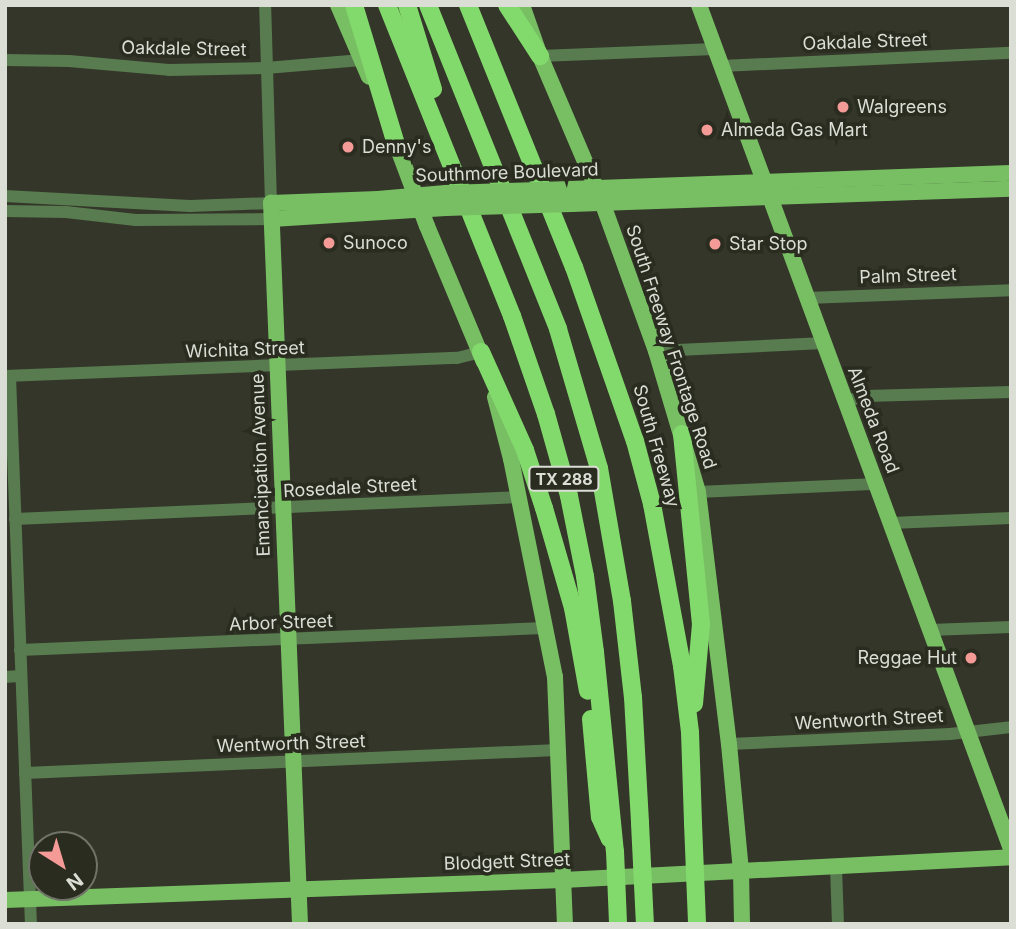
<!DOCTYPE html>
<style>
body{margin:0}
#map{position:relative;width:1016px;height:929px;overflow:hidden;background:#333629;font-family:Inter,sans-serif}
div>[style]{position:absolute}
[style*='--x']{left:calc(var(--x)*1px);top:calc(var(--y)*1px);width:calc(var(--w)*1px);rotate:calc(var(--a)*1deg)}
.minor>*{height:12px;margin:-6px;padding:0 6px;transform-origin:6px;border-radius:6px;background:#587b4f}
.major>*{height:16px;margin:-8px;padding:0 8px;transform-origin:8px;border-radius:8px;background:#78bf64}
.highway>*{height:18px;margin:-9px;padding:0 9px;transform-origin:9px;border-radius:9px;background:#83da6c}
.major-bridge>*{height:16px;margin:-8px;padding:0 8px;transform-origin:8px;border-radius:8px;background:#78bf64}
.highway-bridge>*{height:18px;margin:-9px;padding:0 9px;transform-origin:9px;border-radius:9px;background:#83da6c}
.dots>*{width:19px;height:19px;translate:-50% -50%;box-sizing:border-box;border:4px solid #292c1f;border-radius:50%}
span{translate:-50% -50%;white-space:nowrap;text-align:center;line-height:1.15;-webkit-text-stroke:7px #292c1f;paint-order:stroke}
.shield-label span{padding:2px 5px;background:#292c1f;border:2px solid;border-radius:5px;-webkit-text-stroke-width:0}
.shield-label{font-size:16px;color:#dbded5;font-weight:700}
.street-label{font-size:18px;color:#dbded5}
.poi-label{font-size:18px;color:#dbded5}
.left{translate:0 -50%;text-align:left}
.right{translate:-100% -50%;text-align:right}
.frame{position:absolute;inset:0;border:7px solid #dbded5;pointer-events:none}
.north{position:absolute;left:28px;top:831px;width:70px;height:70px;box-sizing:border-box;background:#292c1f;border:2px solid #707368;border-radius:50%;rotate:143deg;font-size:19px;font-weight:700;line-height:28px;text-align:center;color:#dbded5}
.north::after{content:'';display:block;margin:auto;width:24px;height:32px;background:#f59b97;clip-path:polygon(50% 0,100% 100%,50% 72%,0 100%)}
</style>
<div id="map">
<div class="minor">
<div style="--x:540;--y:56;--w:175;--a:-2.3"></div>
<div style="--x:5;--y:60;--w:64;--a:0.9"></div>
<div style="--x:69;--y:61;--w:100;--a:5.1"></div>
<div style="--x:169;--y:70;--w:97;--a:-1.2"></div>
<div style="--x:266;--y:68;--w:96;--a:-4.8"></div>
<div style="--x:721;--y:66;--w:290;--a:-2.6"></div>
<div style="--x:5;--y:196;--w:185;--a:3.1"></div>
<div style="--x:190;--y:206;--w:81;--a:-2.1"></div>
<div style="--x:271;--y:203;--w:198;--a:-91.7"></div>
<div style="--x:5;--y:211;--w:61;--a:0.9"></div>
<div style="--x:66;--y:212;--w:70;--a:6.5"></div>
<div style="--x:136;--y:220;--w:136;--a:-0.4"></div>
<div style="--x:807;--y:298;--w:204;--a:-2.2"></div>
<div style="--x:656;--y:351;--w:168;--a:-2.7"></div>
<div style="--x:5;--y:376;--w:452;--a:-2.3"></div>
<div style="--x:457;--y:358;--w:25;--a:-14"></div>
<div style="--x:10;--y:376;--w:548;--a:87.81"></div>
<div style="--x:845;--y:401;--w:22;--a:-13"></div>
<div style="--x:866;--y:396;--w:145;--a:-1.6"></div>
<div style="--x:698;--y:492;--w:179;--a:-2.6"></div>
<div style="--x:15;--y:519;--w:504;--a:-2.5"></div>
<div style="--x:891;--y:523;--w:120;--a:-2.4"></div>
<div style="--x:930;--y:630;--w:81;--a:-2.1"></div>
<div style="--x:20;--y:650;--w:524;--a:-2.4"></div>
<div style="--x:5;--y:677;--w:16;--a:-4"></div>
<div style="--x:729;--y:744;--w:221;--a:-2.6"></div>
<div style="--x:950;--y:734;--w:61;--a:-6.5"></div>
<div style="--x:25;--y:773;--w:533;--a:-2.47"></div>
<div style="--x:836;--y:867;--w:57;--a:88"></div>
</div>
<div class="major">
<div style="--x:338;--y:5;--w:78;--a:66.7"></div>
<div style="--x:522;--y:5;--w:54;--a:70.6"></div>
<div style="--x:540;--y:56;--w:155;--a:66.9"></div>
<div style="--x:601;--y:199;--w:162;--a:70.1"></div>
<div style="--x:656;--y:351;--w:147;--a:73.4"></div>
<div style="--x:698;--y:492;--w:254;--a:83"></div>
<div style="--x:729;--y:744;--w:128;--a:84.6"></div>
<div style="--x:741;--y:871;--w:53;--a:88.9"></div>
<div style="--x:699;--y:5;--w:900;--a:69.71"></div>
<div style="--x:392;--y:133;--w:99;--a:69.4"></div>
<div style="--x:427;--y:226;--w:147;--a:67.3"></div>
<div style="--x:571;--y:189;--w:440;--a:-2.1"></div>
<div style="--x:571;--y:204;--w:440;--a:-2"></div>
<div style="--x:272;--y:219;--w:174;--a:-3.6"></div>
<div style="--x:495;--y:397;--w:64;--a:75.5"></div>
<div style="--x:511;--y:459;--w:222;--a:78.6"></div>
<div style="--x:555;--y:677;--w:247;--a:87.7"></div>
<div style="--x:5;--y:900;--w:558;--a:-2.05"></div>
<div style="--x:563;--y:880;--w:449;--a:-2.9"></div>
<div style="--x:300;--y:924;--w:722;--a:-92.3"></div>
<div style="--x:271;--y:203;--w:107;--a:-2.1"></div>
<div style="--x:378;--y:199;--w:68;--a:-5"></div>
</div>
<div class="highway">
<div style="--x:354;--y:5;--w:145;--a:73.2"></div>
<div style="--x:387;--y:5;--w:335;--a:68.1"></div>
<div style="--x:512;--y:316;--w:104;--a:70.9"></div>
<div style="--x:546;--y:414;--w:85;--a:74.3"></div>
<div style="--x:569;--y:496;--w:82;--a:78.7"></div>
<div style="--x:585;--y:576;--w:77;--a:82.5"></div>
<div style="--x:595;--y:652;--w:200;--a:84.3"></div>
<div style="--x:407;--y:5;--w:88;--a:72.8"></div>
<div style="--x:428;--y:5;--w:349;--a:68.1"></div>
<div style="--x:558;--y:329;--w:145;--a:73.6"></div>
<div style="--x:599;--y:468;--w:135;--a:80.2"></div>
<div style="--x:622;--y:601;--w:97;--a:83.5"></div>
<div style="--x:633;--y:697;--w:126;--a:86.8"></div>
<div style="--x:468;--y:5;--w:283;--a:68"></div>
<div style="--x:574;--y:267;--w:184;--a:70.7"></div>
<div style="--x:635;--y:441;--w:65;--a:74.9"></div>
<div style="--x:652;--y:504;--w:165;--a:79.5"></div>
<div style="--x:682;--y:666;--w:66;--a:83.1"></div>
<div style="--x:690;--y:732;--w:91;--a:88.1"></div>
<div style="--x:507;--y:5;--w:61;--a:57.1"></div>
<div style="--x:481;--y:352;--w:107;--a:65.8"></div>
<div style="--x:525;--y:450;--w:61;--a:71.9"></div>
<div style="--x:544;--y:508;--w:104;--a:73.8"></div>
<div style="--x:573;--y:608;--w:84;--a:79.8"></div>
<div style="--x:682;--y:434;--w:191;--a:84.3"></div>
<div style="--x:701;--y:624;--w:80;--a:95"></div>
<div style="--x:591;--y:719;--w:98;--a:84.8"></div>
<div style="--x:600;--y:817;--w:24;--a:66"></div>
</div>
<div class="major-bridge">
<div style="--x:446;--y:193;--w:125;--a:-1.8"></div>
<div style="--x:446;--y:208;--w:125;--a:-1.8"></div>
</div>
<div class="highway-bridge">
<div style="--x:640;--y:823;--w:101;--a:87.2"></div>
<div style="--x:693;--y:823;--w:101;--a:87.7"></div>
<div style="--x:615;--y:851;--w:73;--a:87.6"></div>
</div>
<div class="dots">
<div style="left:843px;top:107px;background:#f59b97"></div>
<div style="left:707px;top:130px;background:#f59b97"></div>
<div style="left:348px;top:147px;background:#f59b97"></div>
<div style="left:329px;top:243px;background:#f59b97"></div>
<div style="left:715px;top:244px;background:#f59b97"></div>
<div style="left:971px;top:658px;background:#f59b97"></div>
</div>
<div class="shield-label">
<span style="left:564px;top:479px">TX 288</span>
</div>
<div class="street-label">
<span style="left:865px;top:42px;rotate:-2deg">Oakdale Street</span>
<span style="left:184px;top:49px;rotate:1deg">Oakdale Street</span>
<span style="left:507px;top:173px;rotate:-2deg">Southmore Boulevard</span>
<span style="left:908px;top:276px;rotate:-2deg">Palm Street</span>
<span style="left:671px;top:347px;rotate:72deg">South Freeway Frontage Road</span>
<span style="left:245px;top:350px;rotate:-2deg">Wichita Street</span>
<span style="left:873px;top:420px;rotate:69deg">Almeda Road</span>
<span style="left:656px;top:446px;rotate:74deg">South Freeway</span>
<span style="left:261px;top:465px;rotate:-92deg">Emancipation Avenue</span>
<span style="left:350px;top:488px;rotate:-3deg">Rosedale Street</span>
<span style="left:281px;top:623px;rotate:-2deg">Arbor Street</span>
<span style="left:869px;top:720px;rotate:-3deg">Wentworth Street</span>
<span style="left:291px;top:744px;rotate:-2deg">Wentworth Street</span>
<span style="left:507px;top:862px;rotate:-2deg">Blodgett Street</span>
</div>
<div class="poi-label">
<span class="left" style="left:857px;top:107px">Walgreens</span>
<span class="left" style="left:721px;top:130px">Almeda Gas Mart</span>
<span class="left" style="left:362px;top:147px">Denny's</span>
<span class="left" style="left:343px;top:243px">Sunoco</span>
<span class="left" style="left:729px;top:244px">Star Stop</span>
<span class="right" style="left:957px;top:658px">Reggae Hut</span>
</div>
<div class="frame"></div>
<div class="north">N</div>
</div>
